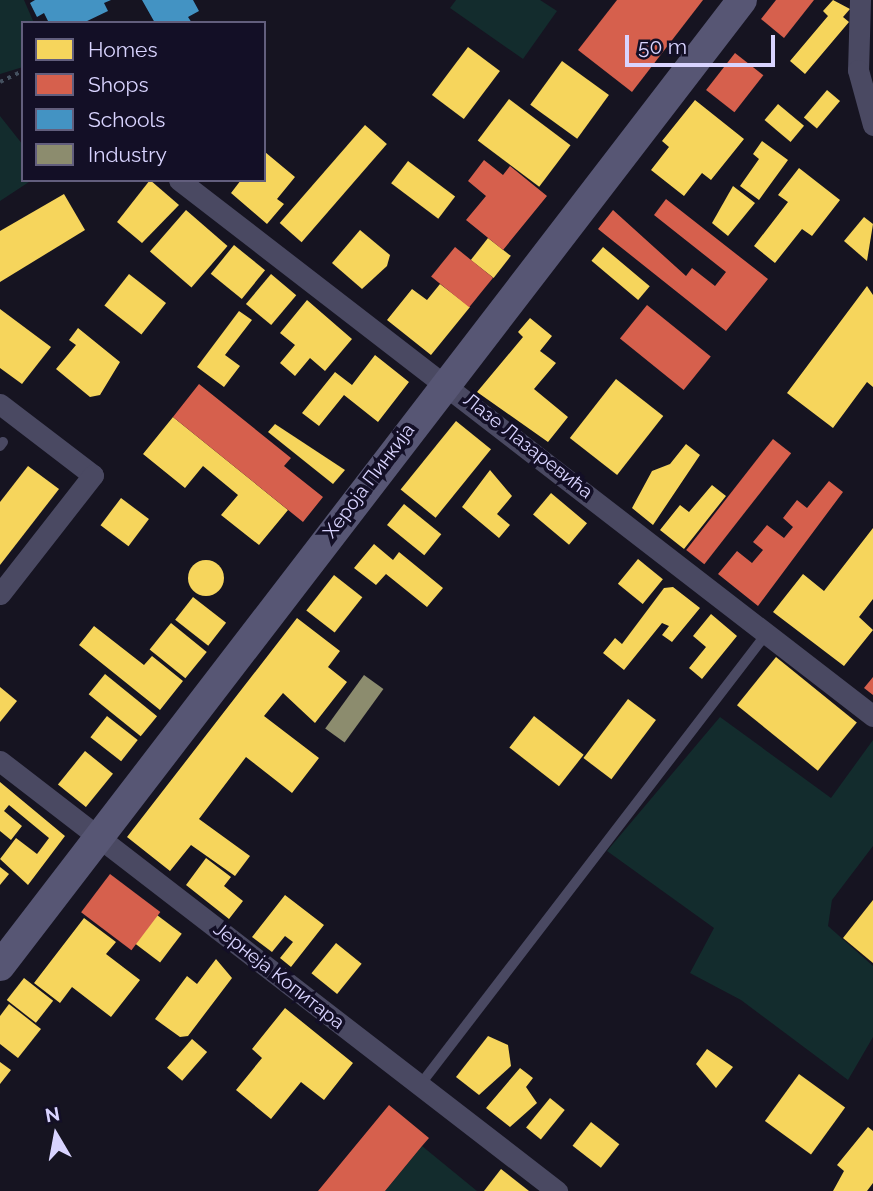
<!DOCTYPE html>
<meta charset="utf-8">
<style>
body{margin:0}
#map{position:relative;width:873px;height:1191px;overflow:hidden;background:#161421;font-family:Raleway,sans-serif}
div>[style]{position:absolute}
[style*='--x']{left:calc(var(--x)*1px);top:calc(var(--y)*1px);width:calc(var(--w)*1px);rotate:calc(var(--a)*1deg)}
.green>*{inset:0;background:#132c2d}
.homes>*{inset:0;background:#f6d55c;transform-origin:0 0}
.round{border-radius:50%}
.shops>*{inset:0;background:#d6604d;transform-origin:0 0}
.schools>*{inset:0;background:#4393c3}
.industry>*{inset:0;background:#8c8c6e;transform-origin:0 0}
.path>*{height:3.5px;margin-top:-1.75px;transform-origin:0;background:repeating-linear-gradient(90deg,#44505f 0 3.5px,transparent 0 8.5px)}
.lane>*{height:10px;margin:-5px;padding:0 5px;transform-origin:5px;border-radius:5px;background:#4a4962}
.street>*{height:21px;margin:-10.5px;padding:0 10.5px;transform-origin:10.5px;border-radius:10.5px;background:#4a4962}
.secondary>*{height:30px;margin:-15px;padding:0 15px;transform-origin:15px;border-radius:15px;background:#575674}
span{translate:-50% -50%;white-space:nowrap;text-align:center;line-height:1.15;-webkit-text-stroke:7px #130f26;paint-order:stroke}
.street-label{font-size:19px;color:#d9d4ff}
.legend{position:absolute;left:21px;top:21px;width:245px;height:161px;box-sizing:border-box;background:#130f26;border:2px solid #625e7d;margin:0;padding:9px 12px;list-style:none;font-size:21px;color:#d9d4ff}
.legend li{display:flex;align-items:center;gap:14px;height:35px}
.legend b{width:35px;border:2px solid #625e7d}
.north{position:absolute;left:21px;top:1100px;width:70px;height:70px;-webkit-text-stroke:5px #130f26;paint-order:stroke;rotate:350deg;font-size:19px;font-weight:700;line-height:28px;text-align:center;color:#d9d4ff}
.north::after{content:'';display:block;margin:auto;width:24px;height:32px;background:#d9d4ff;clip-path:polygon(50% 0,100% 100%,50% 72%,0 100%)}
.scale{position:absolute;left:625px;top:35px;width:150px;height:32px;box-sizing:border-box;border:4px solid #d9d4ff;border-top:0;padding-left:9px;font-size:21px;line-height:24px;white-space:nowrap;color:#d9d4ff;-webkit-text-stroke:5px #130f26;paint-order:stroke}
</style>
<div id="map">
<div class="green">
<div style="clip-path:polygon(0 0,24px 0,34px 23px,23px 23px,23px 67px,0 74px)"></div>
<div style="clip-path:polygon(456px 0,540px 0,557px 11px,523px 59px,450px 8px)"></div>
<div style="clip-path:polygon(0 116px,23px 145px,23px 180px,32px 180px,0 201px)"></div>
<div style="clip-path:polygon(720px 717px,831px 798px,873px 740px,873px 846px,832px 900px,828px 926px,873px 966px,873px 1037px,848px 1080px,741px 1000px,690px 973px,714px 928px,607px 851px)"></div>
<div style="clip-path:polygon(422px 1146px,477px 1191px,385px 1191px)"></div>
</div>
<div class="homes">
<div style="clip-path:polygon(833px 0,850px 9px,843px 17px,849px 22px,805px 74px,790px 61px,828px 16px,823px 11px)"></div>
<div style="left:468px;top:47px;width:40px;height:60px;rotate:37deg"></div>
<div style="left:562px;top:61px;width:58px;height:54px;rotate:36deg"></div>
<div style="left:827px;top:90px;width:17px;height:36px;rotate:40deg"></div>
<div style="left:509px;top:99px;width:77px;height:52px;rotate:37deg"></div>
<div style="clip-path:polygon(695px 100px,744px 139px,711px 180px,702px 173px,684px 196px,651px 170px,669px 147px,662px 141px)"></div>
<div style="left:778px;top:104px;width:34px;height:21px;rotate:40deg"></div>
<div style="left:365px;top:125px;width:29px;height:130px;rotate:41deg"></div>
<div style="clip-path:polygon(762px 141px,788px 160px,759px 200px,740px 186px,759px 159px,753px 154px)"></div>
<div style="clip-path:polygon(265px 152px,295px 177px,277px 199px,284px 204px,267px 224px,231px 193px,241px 180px,264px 180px)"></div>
<div style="left:408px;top:161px;width:59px;height:28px;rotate:37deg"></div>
<div style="clip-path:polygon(799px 168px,840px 200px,812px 236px,802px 229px,775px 263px,754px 246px,788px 202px,778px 195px)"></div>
<div style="clip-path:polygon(150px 180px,179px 205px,142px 243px,117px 222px)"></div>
<div style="clip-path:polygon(733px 186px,755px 203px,728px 236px,712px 223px)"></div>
<div style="clip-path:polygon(64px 194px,85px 230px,0 282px,0 231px)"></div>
<div style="left:186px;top:210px;width:55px;height:55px;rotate:41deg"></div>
<div style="clip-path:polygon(864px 217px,873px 224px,867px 261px,844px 241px)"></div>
<div style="clip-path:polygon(360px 230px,390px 255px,387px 266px,362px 289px,332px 263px)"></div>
<div style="left:488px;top:238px;width:29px;height:28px;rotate:38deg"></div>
<div style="left:234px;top:245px;width:40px;height:37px;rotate:39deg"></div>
<div style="left:603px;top:247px;width:61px;height:18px;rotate:40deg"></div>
<div style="left:129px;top:274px;width:47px;height:40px;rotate:38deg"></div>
<div style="left:271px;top:274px;width:33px;height:39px;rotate:40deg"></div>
<div style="clip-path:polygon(440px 284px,470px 307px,431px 355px,387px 320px,412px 289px,427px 300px)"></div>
<div style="clip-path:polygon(867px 286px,873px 295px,873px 387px,867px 382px,833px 428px,787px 393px)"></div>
<div style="clip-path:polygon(307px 300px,352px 339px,325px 371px,310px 358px,295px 376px,280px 363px,295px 345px,280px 333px)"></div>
<div style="clip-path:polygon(0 309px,51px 347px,22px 384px,0 368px)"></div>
<div style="clip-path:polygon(239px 311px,252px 320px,225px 355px,240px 366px,224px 387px,197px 367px)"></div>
<div style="clip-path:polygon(530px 318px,552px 336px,540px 351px,556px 363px,534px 389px,568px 417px,548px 442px,477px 392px,523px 337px,518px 332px)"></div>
<div style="clip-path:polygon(78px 328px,120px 362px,100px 395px,90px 397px,56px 369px,76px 345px,69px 340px)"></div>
<div style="clip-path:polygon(375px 355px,409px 382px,378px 422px,344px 395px,319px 426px,302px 413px,335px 372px,352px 385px)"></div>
<div style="left:616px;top:379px;width:60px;height:75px;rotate:38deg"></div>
<div style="clip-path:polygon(173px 417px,288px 510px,259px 545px,221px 515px,238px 495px,203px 466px,185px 488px,143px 454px)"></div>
<div style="left:456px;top:421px;width:45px;height:88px;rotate:39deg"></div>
<div style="clip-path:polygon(275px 424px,345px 470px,333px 484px,268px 432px)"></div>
<div style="clip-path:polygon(686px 444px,700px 455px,653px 525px,632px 508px,652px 471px,670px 464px)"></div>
<div style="clip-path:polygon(28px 466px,59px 489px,0 565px,0 502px)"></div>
<div style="clip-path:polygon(490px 470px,512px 496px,497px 514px,510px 525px,499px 538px,462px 507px)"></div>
<div style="clip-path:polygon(712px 485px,726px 496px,684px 549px,660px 530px,680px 505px,689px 512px)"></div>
<div style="left:551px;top:493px;width:47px;height:28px;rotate:40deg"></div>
<div style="left:121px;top:498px;width:35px;height:34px;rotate:37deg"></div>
<div style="left:404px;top:504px;width:48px;height:27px;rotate:39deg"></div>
<div style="clip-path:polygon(873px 528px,873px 599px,859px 617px,873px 630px,844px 666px,773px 612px,803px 574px,824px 591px)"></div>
<div style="clip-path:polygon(374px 544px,393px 560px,399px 552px,443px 588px,427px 607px,386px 574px,376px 585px,354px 568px)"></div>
<div style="left:638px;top:559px;width:32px;height:32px;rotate:39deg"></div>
<div class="round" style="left:188px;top:560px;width:36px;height:36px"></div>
<div style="left:334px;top:575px;width:36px;height:45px;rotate:38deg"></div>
<div style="clip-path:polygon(673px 587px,700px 608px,672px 642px,662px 635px,669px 626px,662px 623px,624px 670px,603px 653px,615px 638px,622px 644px,664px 588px)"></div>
<div style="left:193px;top:597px;width:42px;height:29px;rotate:38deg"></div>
<div style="clip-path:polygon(711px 614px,737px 636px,702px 679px,689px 668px,706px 647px,693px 636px)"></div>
<div style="clip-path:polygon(297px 618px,340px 651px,328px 667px,347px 682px,315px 723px,283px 693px,264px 716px,319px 758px,292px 793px,246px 757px,199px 819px,250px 856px,235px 876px,191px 845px,170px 871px,127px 837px)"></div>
<div style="left:171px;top:623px;width:46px;height:34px;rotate:39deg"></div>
<div style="clip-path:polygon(94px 626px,144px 665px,152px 656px,183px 681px,160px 710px,79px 645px)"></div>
<div style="left:776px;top:657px;width:104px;height:62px;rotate:39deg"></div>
<div style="left:105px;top:674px;width:67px;height:26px;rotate:39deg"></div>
<div style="clip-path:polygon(0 687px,17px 701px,0 722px)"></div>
<div style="left:628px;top:699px;width:35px;height:74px;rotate:37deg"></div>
<div style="left:107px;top:716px;width:39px;height:27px;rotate:38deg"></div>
<div style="left:534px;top:716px;width:63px;height:40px;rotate:38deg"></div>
<div style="left:85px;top:751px;width:36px;height:43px;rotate:39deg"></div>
<div style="clip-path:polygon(0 782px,65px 836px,28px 885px,0 859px,16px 838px,37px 854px,49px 838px,9px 805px,4px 811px,22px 826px,11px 840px,0 831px)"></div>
<div style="clip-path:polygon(206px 858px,231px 877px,224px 886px,243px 901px,229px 919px,186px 885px)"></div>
<div style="clip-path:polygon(0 867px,9px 874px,0 885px)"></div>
<div style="clip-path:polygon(285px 895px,324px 925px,291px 967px,280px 958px,293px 942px,285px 936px,272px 952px,252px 937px)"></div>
<div style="clip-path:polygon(873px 900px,873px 963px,843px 938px)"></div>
<div style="left:157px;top:915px;width:31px;height:36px;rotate:37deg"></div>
<div style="clip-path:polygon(84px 918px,116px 942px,106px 954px,140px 980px,111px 1017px,72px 987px,60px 1003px,34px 983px)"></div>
<div style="left:336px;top:943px;width:33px;height:39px;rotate:39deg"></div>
<div style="clip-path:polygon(216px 959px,232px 978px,188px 1036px,180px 1037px,155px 1019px,187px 976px,197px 984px)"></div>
<div style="left:24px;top:978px;width:37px;height:28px;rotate:38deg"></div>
<div style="clip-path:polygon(9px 1004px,41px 1029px,18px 1058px,0 1044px,0 1016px)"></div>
<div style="clip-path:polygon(285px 1008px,353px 1063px,324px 1100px,301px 1082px,271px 1119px,236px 1090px,262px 1058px,252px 1049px)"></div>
<div style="clip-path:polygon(488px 1036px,508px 1045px,511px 1066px,479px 1095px,456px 1077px)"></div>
<div style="left:192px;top:1039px;width:20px;height:38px;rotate:41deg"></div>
<div style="clip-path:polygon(707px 1049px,733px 1067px,716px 1088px,696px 1064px)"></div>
<div style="clip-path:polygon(0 1062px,11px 1070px,0 1084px)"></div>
<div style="clip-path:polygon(520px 1068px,533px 1078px,526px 1087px,537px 1103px,510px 1127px,486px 1108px)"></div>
<div style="left:799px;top:1074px;width:57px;height:58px;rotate:36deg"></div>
<div style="left:550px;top:1098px;width:19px;height:38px;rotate:39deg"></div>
<div style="left:591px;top:1122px;width:36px;height:30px;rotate:38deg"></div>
<div style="clip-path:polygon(868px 1127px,873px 1131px,873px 1183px,867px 1191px,833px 1191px,844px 1171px,837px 1165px)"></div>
<div style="clip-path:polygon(501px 1169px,529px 1191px,484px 1191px)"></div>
</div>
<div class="shops">
<div style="clip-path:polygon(617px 0,703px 0,632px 92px,578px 50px)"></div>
<div style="clip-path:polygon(776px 0,814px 0,784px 38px,761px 19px)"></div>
<div style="left:735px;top:53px;width:36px;height:47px;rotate:38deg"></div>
<div style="clip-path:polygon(484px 160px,503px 175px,510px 166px,547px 196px,503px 250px,466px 220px,486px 196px,468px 181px)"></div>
<div style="clip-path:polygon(666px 199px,768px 279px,726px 331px,598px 229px,613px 210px,686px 276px,692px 268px,715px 286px,726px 272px,654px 215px)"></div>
<div style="left:455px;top:247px;width:49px;height:38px;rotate:39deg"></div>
<div style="left:647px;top:305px;width:82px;height:43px;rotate:39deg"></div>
<div style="clip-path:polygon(199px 384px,291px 458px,284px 466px,323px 497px,303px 522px,173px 417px)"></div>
<div style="left:773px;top:439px;width:23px;height:141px;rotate:38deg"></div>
<div style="clip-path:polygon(829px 481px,843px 492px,758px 606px,718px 574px,737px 551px,752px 563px,763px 550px,753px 542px,767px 525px,784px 538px,793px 527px,783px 518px,797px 500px,807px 508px)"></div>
<div style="clip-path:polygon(873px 677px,873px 695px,864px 688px)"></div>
<div style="left:110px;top:874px;width:63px;height:48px;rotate:37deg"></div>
<div style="clip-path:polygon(389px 1105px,429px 1138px,422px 1146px,385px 1191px,318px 1191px)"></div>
</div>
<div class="schools">
<div style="clip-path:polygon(35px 0,111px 0,104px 3px,108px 11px,83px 23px,49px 23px,44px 13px,37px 17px,30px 3px)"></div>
<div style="clip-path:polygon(142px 0,193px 0,199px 11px,188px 17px,192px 23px,155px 23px)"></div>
</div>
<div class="industry">
<div style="left:364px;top:675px;width:24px;height:66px;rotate:36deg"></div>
</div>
<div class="path">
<div style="--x:0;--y:82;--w:25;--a:-26"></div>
</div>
<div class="lane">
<div style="--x:0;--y:446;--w:5;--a:-53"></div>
<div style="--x:420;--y:1085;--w:570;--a:-52.49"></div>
</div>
<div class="street">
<div style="--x:860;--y:0;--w:70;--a:91.6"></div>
<div style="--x:858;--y:70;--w:57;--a:74.7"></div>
<div style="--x:179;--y:180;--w:877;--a:37.68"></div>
<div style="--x:0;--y:404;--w:117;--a:37.4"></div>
<div style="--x:93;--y:475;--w:151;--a:128"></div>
<div style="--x:0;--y:761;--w:704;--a:37.67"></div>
</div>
<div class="secondary">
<div style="--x:0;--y:966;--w:1218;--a:-52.47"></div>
</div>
<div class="street-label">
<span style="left:528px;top:446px;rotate:38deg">Лазе Лазаревића</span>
<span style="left:369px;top:481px;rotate:-53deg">Хероја Пинкија</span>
<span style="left:279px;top:976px;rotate:38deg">Јернеја Копитара</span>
</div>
<ul class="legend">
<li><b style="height:19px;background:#f6d55c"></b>Homes</li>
<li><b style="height:19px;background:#d6604d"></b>Shops</li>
<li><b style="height:19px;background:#4393c3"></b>Schools</li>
<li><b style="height:19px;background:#8c8c6e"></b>Industry</li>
</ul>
<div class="north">N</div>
<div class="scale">50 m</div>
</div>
